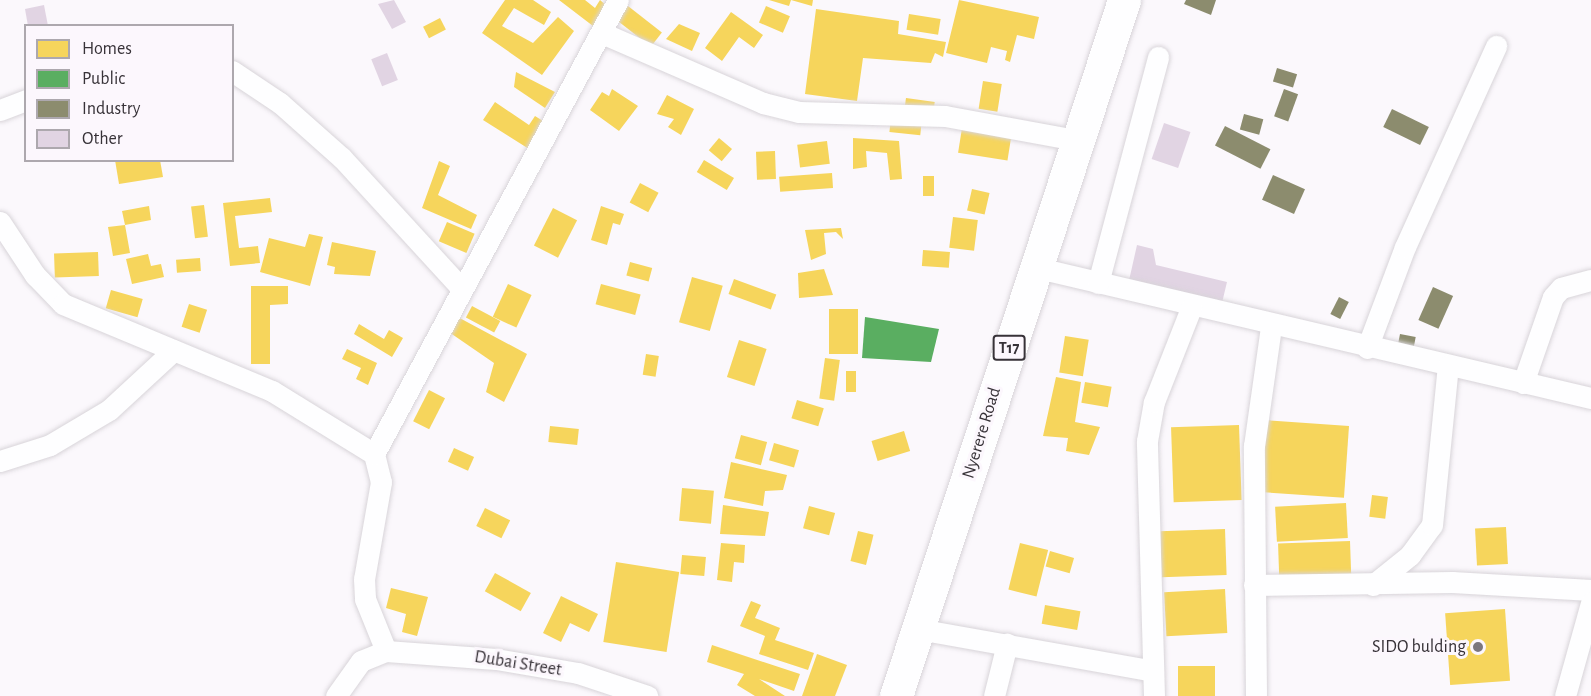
<!DOCTYPE html>
<style>
body{margin:0}
#map{position:relative;width:1591px;height:696px;overflow:hidden;background:#fbf8fc;font-family:"Alegreya Sans",sans-serif}
div>[style]{position:absolute}
[style*='--x']{left:calc(var(--x)*1px);top:calc(var(--y)*1px);width:calc(var(--w)*1px);rotate:calc(var(--a)*1deg)}
.homes>*{inset:0;background:#f6d55c;transform-origin:0 0}
.public>*{inset:0;background:#5aae61}
.industry>*{inset:0;background:#8c8c6e;transform-origin:0 0}
.building>*{inset:0;background:#e1d4e3;transform-origin:0 0}
.roads{filter:drop-shadow(0 0 2px #d8d4d9) drop-shadow(0 0 2px #d8d4d9)}
.street>*{height:21px;margin:-10.5px;padding:0 10.5px;transform-origin:10.5px;border-radius:10.5px;background:#fefeff}
.primary>*{height:33px;margin:-16.5px;padding:0 16.5px;transform-origin:16.5px;border-radius:16.5px;background:#fefeff}
.dots>*{width:16px;height:16px;translate:-50% -50%;box-sizing:border-box;border:3px solid #fcf7fd;border-radius:50%}
span{translate:-50% -50%;white-space:nowrap;text-align:center;line-height:1.15;-webkit-text-stroke:6px #fcf7fd;paint-order:stroke}
.shield-label span{padding:2px 4px;background:#fcf7fd;border:2px solid;border-radius:4px;-webkit-text-stroke-width:0}
.shield-label{font-size:16px;color:#373238;font-weight:700}
.street-label{font-size:18px;color:#373238}
.poi-label{font-size:18px;color:#373238}
.right{translate:-100% -50%;text-align:right}
.legend{position:absolute;left:24px;top:24px;width:210px;height:138px;box-sizing:border-box;background:#fcf7fd;border:2px solid #ada8ae;margin:0;padding:8px 10px;list-style:none;font-size:18px;color:#373238}
.legend li{display:flex;align-items:center;gap:12px;height:30px}
.legend b{width:30px;border:2px solid #ada8ae}
</style>
<div id="map">
<div class="homes">
<div style="clip-path:polygon(505px 0,533px 0,551px 12px,544px 25px,514px 8px,502px 26px,533px 43px,558px 17px,574px 31px,542px 75px,482px 33px)"></div>
<div style="clip-path:polygon(559px 0,585px 0,595px 8px,600px 0,608px 7px,593px 26px)"></div>
<div style="clip-path:polygon(769px 0,791px 0,789px 6px)"></div>
<div style="clip-path:polygon(791px 0,813px 0,812px 6px)"></div>
<div style="clip-path:polygon(959px 0,1039px 17px,1034px 39px,1017px 35px,1010px 62px,1005px 60px,1007px 51px,991px 47px,987px 63px,946px 53px)"></div>
<div style="left:628px;top:6px;width:43px;height:18px;rotate:38deg"></div>
<div style="left:766px;top:6px;width:26px;height:18px;rotate:23deg"></div>
<div style="clip-path:polygon(816px 9px,899px 21px,898px 34px,946px 42px,943px 57px,935px 53px,931px 63px,863px 58px,857px 101px,805px 94px)"></div>
<div style="clip-path:polygon(731px 12px,763px 35px,754px 48px,739px 37px,722px 61px,705px 48px)"></div>
<div style="left:909px;top:14px;width:32px;height:16px;rotate:9deg"></div>
<div style="left:440px;top:18px;width:13px;height:19px;rotate:63deg"></div>
<div style="clip-path:polygon(679px 24px,700px 33px,692px 51px,666px 39px)"></div>
<div style="clip-path:polygon(516px 72px,555px 92px,545px 108px,514px 87px)"></div>
<div style="left:983px;top:81px;width:19px;height:28px;rotate:9deg"></div>
<div style="clip-path:polygon(612px 89px,638px 106px,619px 131px,590px 110px,602px 92px,609px 96px)"></div>
<div style="clip-path:polygon(667px 95px,694px 109px,681px 135px,668px 127px,674px 119px,657px 114px)"></div>
<div style="left:906px;top:98px;width:29px;height:13px;rotate:8deg"></div>
<div style="clip-path:polygon(495px 102px,529px 125px,535px 116px,543px 121px,529px 149px,483px 120px)"></div>
<div style="left:891px;top:117px;width:31px;height:15px;rotate:6deg"></div>
<div style="left:962px;top:128px;width:50px;height:25px;rotate:9deg"></div>
<div style="left:719px;top:138px;width:17px;height:16px;rotate:40deg"></div>
<div style="clip-path:polygon(853px 138px,899px 141px,902px 179px,890px 180px,887px 153px,866px 151px,867px 167px,853px 169px)"></div>
<div style="left:827px;top:141px;width:23px;height:30px;rotate:83deg"></div>
<div style="left:775px;top:151px;width:28px;height:19px;rotate:88deg"></div>
<div style="clip-path:polygon(115px 160px,160px 160px,163px 177px,119px 184px)"></div>
<div style="left:704px;top:160px;width:35px;height:14px;rotate:31deg"></div>
<div style="clip-path:polygon(439px 161px,450px 166px,438px 195px,477px 215px,471px 229px,422px 208px)"></div>
<div style="left:832px;top:173px;width:15px;height:53px;rotate:86deg"></div>
<div style="left:923px;top:176px;width:11px;height:20px"></div>
<div style="left:640px;top:183px;width:21px;height:22px;rotate:28deg"></div>
<div style="left:972px;top:189px;width:18px;height:22px;rotate:13deg"></div>
<div style="clip-path:polygon(270px 198px,272px 212px,235px 216px,239px 248px,258px 246px,260px 263px,230px 266px,223px 203px)"></div>
<div style="left:204px;top:205px;width:32px;height:13px;rotate:83deg"></div>
<div style="clip-path:polygon(149px 206px,151px 220px,125px 225px,130px 253px,113px 256px,108px 227px,125px 225px,122px 211px)"></div>
<div style="clip-path:polygon(601px 206px,624px 214px,620px 225px,613px 223px,607px 245px,591px 240px)"></div>
<div style="left:553px;top:208px;width:27px;height:42px;rotate:27deg"></div>
<div style="left:953px;top:217px;width:25px;height:31px;rotate:7deg"></div>
<div style="left:447px;top:222px;width:30px;height:21px;rotate:23deg"></div>
<div style="clip-path:polygon(841px 228px,843px 239px,836px 232px,824px 233px,826px 254px,811px 260px,805px 230px)"></div>
<div style="clip-path:polygon(309px 234px,323px 237px,310px 286px,260px 272px,269px 238px,305px 247px)"></div>
<div style="clip-path:polygon(332px 242px,376px 251px,370px 276px,334px 274px,335px 267px,327px 265px)"></div>
<div style="left:923px;top:250px;width:27px;height:16px;rotate:4deg"></div>
<div style="left:98px;top:252px;width:24px;height:44px;rotate:88deg"></div>
<div style="clip-path:polygon(148px 254px,151px 266px,161px 264px,164px 277px,132px 284px,126px 259px)"></div>
<div style="left:200px;top:258px;width:13px;height:24px;rotate:86deg"></div>
<div style="left:630px;top:262px;width:23px;height:14px;rotate:15deg"></div>
<div style="clip-path:polygon(824px 269px,833px 295px,799px 298px,798px 273px)"></div>
<div style="left:692px;top:277px;width:32px;height:47px;rotate:16deg"></div>
<div style="left:734px;top:279px;width:45px;height:16px;rotate:20deg"></div>
<div style="left:508px;top:284px;width:26px;height:36px;rotate:25deg"></div>
<div style="left:601px;top:284px;width:41px;height:21px;rotate:15deg"></div>
<div style="clip-path:polygon(251px 286px,288px 286px,288px 304px,270px 305px,270px 364px,251px 364px)"></div>
<div style="left:111px;top:290px;width:33px;height:19px;rotate:16deg"></div>
<div style="left:189px;top:304px;width:19px;height:24px;rotate:18deg"></div>
<div style="left:472px;top:306px;width:32px;height:13px;rotate:28deg"></div>
<div style="left:829px;top:309px;width:29px;height:45px"></div>
<div style="clip-path:polygon(454px 315px,527px 354px,504px 402px,486px 392px,494px 363px,446px 330px)"></div>
<div style="clip-path:polygon(359px 324px,384px 339px,389px 330px,403px 338px,392px 357px,354px 334px)"></div>
<div style="left:1065px;top:336px;width:24px;height:37px;rotate:9deg"></div>
<div style="left:739px;top:340px;width:29px;height:39px;rotate:18deg"></div>
<div style="clip-path:polygon(347px 349px,377px 363px,368px 385px,356px 379px,361px 368px,342px 359px)"></div>
<div style="left:646px;top:354px;width:13px;height:21px;rotate:9deg"></div>
<div style="left:825px;top:358px;width:15px;height:41px;rotate:8deg"></div>
<div style="left:846px;top:371px;width:10px;height:21px"></div>
<div style="clip-path:polygon(1056px 377px,1081px 382px,1075px 422px,1100px 427px,1089px 455px,1066px 451px,1068px 438px,1043px 436px)"></div>
<div style="left:1085px;top:382px;width:27px;height:21px;rotate:10deg"></div>
<div style="left:429px;top:390px;width:18px;height:35px;rotate:27deg"></div>
<div style="left:797px;top:400px;width:28px;height:19px;rotate:17deg"></div>
<div style="left:1239px;top:425px;width:75px;height:68px;rotate:88deg"></div>
<div style="left:550px;top:426px;width:29px;height:16px;rotate:6deg"></div>
<div style="left:1349px;top:426px;width:72px;height:85px;rotate:94deg"></div>
<div style="left:904px;top:431px;width:21px;height:34px;rotate:73deg"></div>
<div style="left:741px;top:435px;width:27px;height:24px;rotate:15deg"></div>
<div style="left:774px;top:443px;width:26px;height:18px;rotate:16deg"></div>
<div style="left:454px;top:448px;width:22px;height:15px;rotate:24deg"></div>
<div style="clip-path:polygon(731px 462px,787px 475px,783px 490px,765px 491px,763px 506px,724px 498px)"></div>
<div style="left:682px;top:488px;width:32px;height:33px;rotate:5deg"></div>
<div style="left:1372px;top:495px;width:16px;height:22px;rotate:7deg"></div>
<div style="left:1346px;top:503px;width:35px;height:71px;rotate:87deg"></div>
<div style="clip-path:polygon(723px 505px,769px 512px,765px 536px,720px 534px)"></div>
<div style="left:809px;top:506px;width:27px;height:23px;rotate:15deg"></div>
<div style="left:485px;top:508px;width:28px;height:20px;rotate:26deg"></div>
<div style="left:1506px;top:527px;width:37px;height:31px;rotate:87deg"></div>
<div style="left:1225px;top:529px;width:46px;height:65px;rotate:88deg"></div>
<div style="left:858px;top:531px;width:16px;height:31px;rotate:14deg"></div>
<div style="left:1350px;top:541px;width:33px;height:72px;rotate:88deg"></div>
<div style="clip-path:polygon(721px 543px,745px 545px,744px 563px,734px 562px,732px 582px,717px 580px)"></div>
<div style="left:1020px;top:543px;width:29px;height:48px;rotate:14deg"></div>
<div style="left:1050px;top:551px;width:25px;height:16px;rotate:16deg"></div>
<div style="left:682px;top:555px;width:24px;height:19px;rotate:5deg"></div>
<div style="left:616px;top:562px;width:64px;height:81px;rotate:9deg"></div>
<div style="left:495px;top:573px;width:41px;height:21px;rotate:29deg"></div>
<div style="clip-path:polygon(391px 588px,428px 597px,417px 636px,402px 632px,406px 614px,386px 608px)"></div>
<div style="left:1225px;top:589px;width:44px;height:61px;rotate:87deg"></div>
<div style="clip-path:polygon(561px 596px,598px 614px,589px 632px,570px 623px,561px 642px,543px 633px)"></div>
<div style="clip-path:polygon(751px 601px,761px 605px,755px 618px,780px 628px,775px 640px,814px 653px,808px 670px,759px 654px,765px 636px,740px 626px)"></div>
<div style="left:1045px;top:605px;width:36px;height:19px;rotate:10deg"></div>
<div style="left:1505px;top:609px;width:72px;height:60px;rotate:86deg"></div>
<div style="clip-path:polygon(712px 645px,800px 674px,794px 691px,759px 679px,785px 696px,755px 696px,737px 685px,744px 674px,707px 662px)"></div>
<div style="clip-path:polygon(817px 654px,847px 665px,835px 696px,802px 696px)"></div>
<div style="left:1178px;top:666px;width:37px;height:30px"></div>
</div>
<div class="public">
<div style="clip-path:polygon(865px 317px,939px 329px,931px 362px,862px 358px)"></div>
</div>
<div class="industry">
<div style="clip-path:polygon(1186px 0,1216px 0,1211px 15px,1184px 4px)"></div>
<div style="left:1277px;top:68px;width:21px;height:14px;rotate:17deg"></div>
<div style="left:1284px;top:89px;width:15px;height:29px;rotate:20deg"></div>
<div style="left:1392px;top:109px;width:41px;height:20px;rotate:26deg"></div>
<div style="left:1244px;top:114px;width:20px;height:16px;rotate:15deg"></div>
<div style="left:1225px;top:126px;width:51px;height:22px;rotate:27deg"></div>
<div style="left:1273px;top:175px;width:35px;height:27px;rotate:24deg"></div>
<div style="left:1433px;top:287px;width:22px;height:36px;rotate:24deg"></div>
<div style="left:1339px;top:297px;width:11px;height:19px;rotate:27deg"></div>
<div style="left:1400px;top:334px;width:16px;height:17px;rotate:11deg"></div>
</div>
<div class="building">
<div style="clip-path:polygon(394px 0,406px 22px,392px 29px,378px 4px)"></div>
<div style="clip-path:polygon(44px 5px,48px 26px,28px 26px,25px 9px)"></div>
<div style="left:387px;top:53px;width:29px;height:17px;rotate:68deg"></div>
<div style="left:1164px;top:123px;width:28px;height:38px;rotate:19deg"></div>
<div style="clip-path:polygon(1137px 245px,1153px 249px,1156px 265px,1227px 282px,1221px 307px,1128px 285px)"></div>
</div>
<div class="roads">
<div class="street">
<div style="--x:602;--y:33;--w:176;--a:23.5"></div>
<div style="--x:763;--y:103;--w:37;--a:14"></div>
<div style="--x:799;--y:112;--w:146;--a:1.6"></div>
<div style="--x:945;--y:116;--w:133;--a:10.4"></div>
<div style="--x:232;--y:71;--w:58;--a:33.7"></div>
<div style="--x:280;--y:103;--w:83;--a:41.6"></div>
<div style="--x:342;--y:158;--w:175;--a:47.5"></div>
<div style="--x:0;--y:110;--w:28;--a:-21"></div>
<div style="--x:0;--y:222;--w:64;--a:56.6"></div>
<div style="--x:35;--y:275;--w:40;--a:46"></div>
<div style="--x:63;--y:304;--w:226;--a:22.6"></div>
<div style="--x:272;--y:391;--w:120;--a:31.7"></div>
<div style="--x:374;--y:454;--w:29;--a:76"></div>
<div style="--x:381;--y:482;--w:98;--a:99.9"></div>
<div style="--x:364;--y:579;--w:20;--a:87"></div>
<div style="--x:365;--y:599;--w:56;--a:68"></div>
<div style="--x:1034;--y:267;--w:572;--a:13.23"></div>
<div style="--x:1098;--y:283;--w:234;--a:-75.1"></div>
<div style="--x:1367;--y:348;--w:108;--a:-69.4"></div>
<div style="--x:1405;--y:247;--w:221;--a:-65.6"></div>
<div style="--x:1523;--y:383;--w:91;--a:-70.8"></div>
<div style="--x:1553;--y:297;--w:12;--a:-48"></div>
<div style="--x:1561;--y:288;--w:31;--a:-15"></div>
<div style="--x:374;--y:454;--w:515;--a:-61.74"></div>
<div style="--x:0;--y:461;--w:52;--a:-17.7"></div>
<div style="--x:50;--y:445;--w:69;--a:-30.7"></div>
<div style="--x:109;--y:410;--w:88;--a:-42.7"></div>
<div style="--x:1254;--y:585;--w:198;--a:-0.9"></div>
<div style="--x:1452;--y:582;--w:139;--a:3.3"></div>
<div style="--x:1373;--y:585;--w:48;--a:-39"></div>
<div style="--x:1410;--y:555;--w:37;--a:-54"></div>
<div style="--x:1432;--y:525;--w:160;--a:-84.3"></div>
<div style="--x:918;--y:629;--w:239;--a:10.1"></div>
<div style="--x:336;--y:696;--w:43;--a:-54.5"></div>
<div style="--x:361;--y:661;--w:27;--a:-22"></div>
<div style="--x:386;--y:651;--w:110;--a:4.2"></div>
<div style="--x:496;--y:659;--w:83;--a:9.7"></div>
<div style="--x:578;--y:673;--w:73;--a:18.4"></div>
<div style="--x:994;--y:696;--w:54;--a:-76"></div>
<div style="--x:1154;--y:696;--w:255;--a:-91.6"></div>
<div style="--x:1147;--y:441;--w:40;--a:-80"></div>
<div style="--x:1154;--y:402;--w:101;--a:-68.5"></div>
<div style="--x:1256;--y:696;--w:250;--a:-90.5"></div>
<div style="--x:1254;--y:446;--w:120;--a:-81.9"></div>
<div style="--x:1565;--y:696;--w:97;--a:-74.4"></div>
</div>
<div class="primary">
<div style="--x:896;--y:696;--w:732;--a:-71.86"></div>
</div>
</div>
<div class="dots">
<div style="left:1478px;top:647px;background:#7c777d"></div>
</div>
<div class="shield-label">
<span style="left:1009px;top:348px">T17</span>
</div>
<div class="street-label">
<span style="left:982px;top:433px;rotate:-73deg">Nyerere Road</span>
<span style="left:518px;top:664px;rotate:9deg">Dubai Street</span>
</div>
<div class="poi-label">
<span class="right" style="left:1466px;top:647px">SIDO bulding</span>
</div>
<ul class="legend">
<li><b style="height:16px;background:#f6d55c"></b>Homes</li>
<li><b style="height:16px;background:#5aae61"></b>Public</li>
<li><b style="height:16px;background:#8c8c6e"></b>Industry</li>
<li><b style="height:16px;background:#e1d4e3"></b>Other</li>
</ul>
</div>
